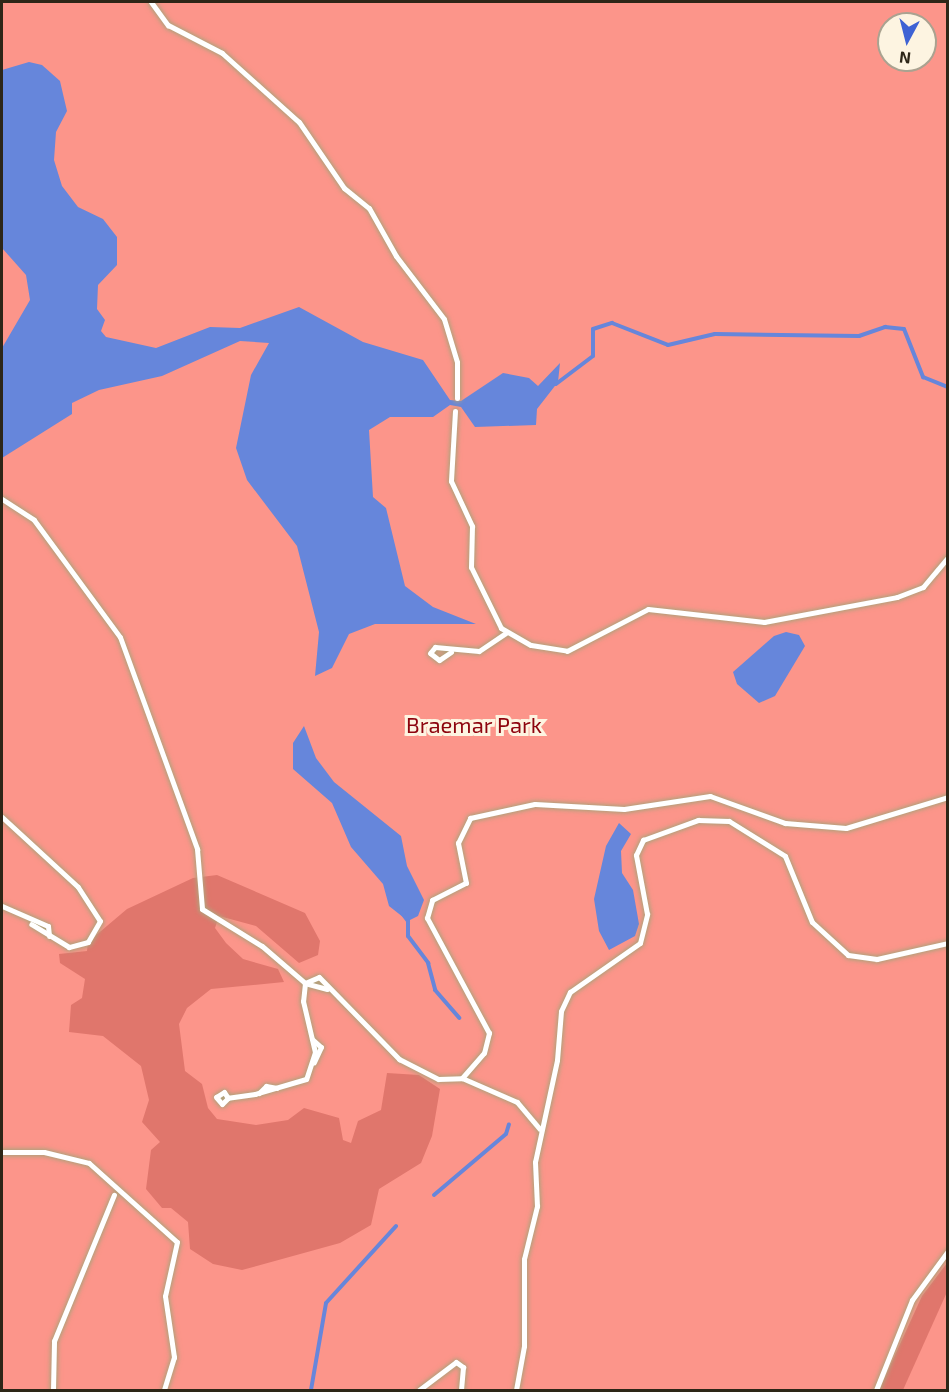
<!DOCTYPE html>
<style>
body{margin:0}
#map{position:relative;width:949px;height:1392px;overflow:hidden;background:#e4d2ac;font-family:"Exo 2",sans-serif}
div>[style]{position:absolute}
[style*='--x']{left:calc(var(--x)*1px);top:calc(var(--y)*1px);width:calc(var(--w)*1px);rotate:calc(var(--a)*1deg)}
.green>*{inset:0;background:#fc958a}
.forest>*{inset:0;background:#e0766c}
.water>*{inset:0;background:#6686db}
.stream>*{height:4px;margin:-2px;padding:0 2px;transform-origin:2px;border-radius:2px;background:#6686db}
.roads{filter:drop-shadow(0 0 2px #b1a17b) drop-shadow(0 0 2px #b1a17b)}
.lane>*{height:5px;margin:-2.5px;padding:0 2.5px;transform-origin:2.5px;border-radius:2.5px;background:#fff}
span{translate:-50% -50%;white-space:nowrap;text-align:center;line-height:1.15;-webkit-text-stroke:6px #fdf4e1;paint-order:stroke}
.park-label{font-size:22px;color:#8d040e}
.frame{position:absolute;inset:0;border:3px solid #2d2617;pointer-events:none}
.north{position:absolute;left:877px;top:12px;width:60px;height:60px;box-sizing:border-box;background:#fdf4e1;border:2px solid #aaa290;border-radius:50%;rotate:187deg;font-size:16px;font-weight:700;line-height:24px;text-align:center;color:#2d2617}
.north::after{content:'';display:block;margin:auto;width:21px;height:27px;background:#3e62d4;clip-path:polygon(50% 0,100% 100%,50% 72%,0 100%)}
</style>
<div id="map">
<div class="green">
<div style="clip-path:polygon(evenodd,2px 2px,947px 2px,947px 1390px,2px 1390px,2px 2px,889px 24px,925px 24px,925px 60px,889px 60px,889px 24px)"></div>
</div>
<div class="forest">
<div style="clip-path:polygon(217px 875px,305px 913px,320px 941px,318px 955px,299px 963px,256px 926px,219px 916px,215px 928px,226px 943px,243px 959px,278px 969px,284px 982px,211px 989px,187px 1008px,179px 1024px,185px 1071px,202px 1084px,208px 1108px,217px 1119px,256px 1125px,288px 1120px,304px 1108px,339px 1118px,343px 1140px,351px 1143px,358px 1121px,381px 1110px,387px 1073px,419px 1075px,440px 1089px,432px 1136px,421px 1163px,379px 1189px,371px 1225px,340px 1243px,242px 1270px,213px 1264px,190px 1249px,188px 1222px,171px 1208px,162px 1208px,146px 1189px,151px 1150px,160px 1142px,142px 1122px,149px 1100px,141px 1066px,103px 1036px,69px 1032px,71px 1005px,82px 998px,85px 979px,60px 963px,59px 954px,87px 951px,88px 942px,127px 909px,193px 878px)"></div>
<div style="clip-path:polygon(947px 1263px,947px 1292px,903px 1390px,879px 1390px,922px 1296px)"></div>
</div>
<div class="water">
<div style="clip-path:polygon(29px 62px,42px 65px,60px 81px,63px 94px,67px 111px,56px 132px,54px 160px,62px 186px,78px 207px,103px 219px,117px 237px,117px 265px,98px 285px,97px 309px,105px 320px,101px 331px,106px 337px,156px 348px,210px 327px,240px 328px,299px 307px,363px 342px,423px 360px,450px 400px,461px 401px,503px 373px,529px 378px,538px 386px,560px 363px,558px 382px,537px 409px,536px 425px,475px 427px,461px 407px,450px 405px,433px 417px,390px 417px,369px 430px,373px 497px,386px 508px,405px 586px,433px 607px,476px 624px,375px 624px,349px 634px,332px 668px,315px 676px,319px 632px,297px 546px,247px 480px,236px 448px,251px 375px,269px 343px,240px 341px,162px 376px,99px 390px,72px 403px,72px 414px,2px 458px,2px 348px,30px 300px,26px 275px,2px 248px,2px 70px)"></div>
<div style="clip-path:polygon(786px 632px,799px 635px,805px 646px,775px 696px,759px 703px,737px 684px,733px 672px,774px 636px)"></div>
<div style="clip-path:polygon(304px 726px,316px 758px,334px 782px,401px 836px,407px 866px,424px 900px,418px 916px,408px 921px,389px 906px,383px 884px,351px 847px,332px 803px,293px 769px,293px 743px)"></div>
<div style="clip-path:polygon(619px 823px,631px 834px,621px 851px,622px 873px,633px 890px,639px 924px,635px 936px,609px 950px,599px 931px,594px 899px,606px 846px)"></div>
</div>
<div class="stream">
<div style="--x:556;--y:384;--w:46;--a:-37.1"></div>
<div style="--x:593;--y:356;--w:27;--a:-90"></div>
<div style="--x:593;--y:329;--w:20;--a:-18"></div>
<div style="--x:612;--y:323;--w:60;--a:21.4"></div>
<div style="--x:668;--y:345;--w:48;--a:-13.2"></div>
<div style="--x:715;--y:334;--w:144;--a:0.8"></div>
<div style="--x:859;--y:336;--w:28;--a:-19"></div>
<div style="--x:885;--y:327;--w:19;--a:6"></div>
<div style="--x:904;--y:329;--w:52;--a:68.4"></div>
<div style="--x:923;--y:377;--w:27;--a:22"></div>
<div style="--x:399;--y:909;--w:15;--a:53"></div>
<div style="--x:408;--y:921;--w:15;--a:90"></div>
<div style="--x:408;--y:936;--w:34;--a:53"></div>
<div style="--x:428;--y:963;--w:28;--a:75"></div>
<div style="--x:435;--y:990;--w:37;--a:49"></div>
<div style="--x:434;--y:1195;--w:94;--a:-40.3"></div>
<div style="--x:506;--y:1134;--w:10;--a:-73"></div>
<div style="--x:311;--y:1390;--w:88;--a:-80.2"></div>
<div style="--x:326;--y:1303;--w:104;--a:-47.7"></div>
</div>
<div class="roads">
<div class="lane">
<div style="--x:151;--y:2;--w:29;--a:54"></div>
<div style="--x:168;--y:25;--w:61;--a:27.4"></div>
<div style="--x:222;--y:53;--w:103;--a:41.9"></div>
<div style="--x:299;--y:122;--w:80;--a:55.7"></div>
<div style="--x:344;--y:188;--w:32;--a:39"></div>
<div style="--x:369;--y:208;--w:55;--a:60.6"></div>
<div style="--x:396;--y:256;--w:79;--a:52.7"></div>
<div style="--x:444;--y:319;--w:45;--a:73.2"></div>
<div style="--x:457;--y:362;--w:36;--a:90"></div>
<div style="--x:455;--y:411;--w:70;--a:93.3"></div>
<div style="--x:451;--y:481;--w:50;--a:65"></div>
<div style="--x:472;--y:526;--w:41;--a:91.4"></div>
<div style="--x:471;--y:567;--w:68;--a:63.8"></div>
<div style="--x:501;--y:628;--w:34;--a:30"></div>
<div style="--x:531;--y:645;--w:36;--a:9"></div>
<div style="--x:567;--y:651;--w:91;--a:-27.4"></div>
<div style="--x:648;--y:609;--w:117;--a:6.4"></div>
<div style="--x:764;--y:622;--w:135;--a:-10.6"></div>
<div style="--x:897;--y:597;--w:28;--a:-21"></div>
<div style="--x:923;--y:587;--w:39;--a:-50"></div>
<div style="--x:2;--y:499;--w:38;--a:33"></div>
<div style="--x:34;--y:520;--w:145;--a:53.7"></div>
<div style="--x:120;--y:637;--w:226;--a:70"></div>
<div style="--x:197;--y:849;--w:60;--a:85.2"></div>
<div style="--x:202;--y:909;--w:70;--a:31.7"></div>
<div style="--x:262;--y:946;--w:57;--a:40.7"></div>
<div style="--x:305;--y:983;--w:18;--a:96"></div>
<div style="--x:303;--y:1001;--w:52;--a:76.8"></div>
<div style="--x:315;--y:1052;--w:28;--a:108"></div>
<div style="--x:306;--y:1079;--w:53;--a:163.6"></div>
<div style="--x:255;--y:1094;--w:27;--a:172"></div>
<div style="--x:228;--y:1098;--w:7;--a:-124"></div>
<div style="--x:224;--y:1092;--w:9;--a:148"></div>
<div style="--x:216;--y:1097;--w:9;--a:49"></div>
<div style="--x:222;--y:1104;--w:8;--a:-45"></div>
<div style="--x:451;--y:652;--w:14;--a:146"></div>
<div style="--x:439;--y:660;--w:11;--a:-142"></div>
<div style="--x:430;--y:653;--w:8;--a:-50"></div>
<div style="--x:435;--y:647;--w:44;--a:5.2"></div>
<div style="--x:479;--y:651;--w:32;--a:-34"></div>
<div style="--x:2;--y:817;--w:103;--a:42.6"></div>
<div style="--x:78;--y:887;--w:40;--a:57.1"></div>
<div style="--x:100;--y:921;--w:24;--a:120"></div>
<div style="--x:88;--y:942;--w:20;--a:165"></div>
<div style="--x:69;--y:947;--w:44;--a:-148.8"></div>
<div style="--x:2;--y:906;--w:50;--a:23.5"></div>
<div style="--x:48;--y:926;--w:10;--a:84"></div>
<div style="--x:327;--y:989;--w:23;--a:-165"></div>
<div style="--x:305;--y:983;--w:15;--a:-23"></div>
<div style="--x:319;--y:977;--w:115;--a:45.7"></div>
<div style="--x:399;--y:1059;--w:44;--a:27.1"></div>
<div style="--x:438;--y:1079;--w:24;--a:-2"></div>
<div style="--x:462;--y:1078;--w:33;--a:-49"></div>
<div style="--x:484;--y:1053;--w:21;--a:-76"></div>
<div style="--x:489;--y:1033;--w:131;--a:-118.3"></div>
<div style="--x:427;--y:918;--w:19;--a:-74"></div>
<div style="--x:432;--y:900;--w:38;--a:-27"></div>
<div style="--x:466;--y:883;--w:41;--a:-101.3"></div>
<div style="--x:458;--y:843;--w:28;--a:-64"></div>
<div style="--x:470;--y:818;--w:66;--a:-12.2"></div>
<div style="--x:535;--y:804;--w:89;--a:3.2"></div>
<div style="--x:624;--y:809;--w:87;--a:-8.6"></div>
<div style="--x:710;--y:796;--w:80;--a:19.8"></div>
<div style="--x:785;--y:823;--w:61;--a:4.7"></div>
<div style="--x:846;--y:828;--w:107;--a:-16.9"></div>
<div style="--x:312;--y:1039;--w:12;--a:42"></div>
<div style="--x:321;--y:1047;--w:17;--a:115"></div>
<div style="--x:462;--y:1078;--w:60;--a:23.6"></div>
<div style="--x:517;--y:1102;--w:35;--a:50"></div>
<div style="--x:259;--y:1093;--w:10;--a:-45"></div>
<div style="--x:266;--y:1086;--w:11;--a:10"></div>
<div style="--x:2;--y:1152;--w:42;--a:0"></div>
<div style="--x:44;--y:1152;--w:46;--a:13.7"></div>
<div style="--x:89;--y:1163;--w:118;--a:41.9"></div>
<div style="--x:177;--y:1242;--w:55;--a:102.5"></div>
<div style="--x:165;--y:1296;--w:62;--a:81.6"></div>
<div style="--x:174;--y:1357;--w:34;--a:107"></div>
<div style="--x:53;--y:1390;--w:49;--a:-88.8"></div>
<div style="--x:54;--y:1341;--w:158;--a:-67.7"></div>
<div style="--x:419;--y:1390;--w:46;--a:-37.1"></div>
<div style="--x:456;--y:1362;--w:9;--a:36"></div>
<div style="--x:463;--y:1367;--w:23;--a:95"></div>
<div style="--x:516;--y:1390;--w:45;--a:-79.7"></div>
<div style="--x:524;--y:1346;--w:87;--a:-90"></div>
<div style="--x:524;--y:1259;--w:55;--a:-76.2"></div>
<div style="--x:537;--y:1206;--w:44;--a:-92.6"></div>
<div style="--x:535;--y:1162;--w:104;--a:-77.8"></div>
<div style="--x:557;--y:1060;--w:49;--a:-85.3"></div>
<div style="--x:561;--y:1011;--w:21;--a:-65"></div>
<div style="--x:570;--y:992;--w:85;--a:-35"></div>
<div style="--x:640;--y:943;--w:30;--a:-76"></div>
<div style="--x:647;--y:914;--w:60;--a:-100.6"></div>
<div style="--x:636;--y:855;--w:17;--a:-65"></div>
<div style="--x:643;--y:840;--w:59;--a:-20"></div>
<div style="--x:698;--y:820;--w:31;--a:2"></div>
<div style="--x:729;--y:821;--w:66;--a:32"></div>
<div style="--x:785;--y:856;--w:71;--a:67.8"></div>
<div style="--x:812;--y:922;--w:49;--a:42.5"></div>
<div style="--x:848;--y:955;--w:29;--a:8"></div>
<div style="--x:877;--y:959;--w:73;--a:-12.7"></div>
<div style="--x:876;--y:1390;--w:97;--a:-68.2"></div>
<div style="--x:912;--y:1300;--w:61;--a:-53.7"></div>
</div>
</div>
<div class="park-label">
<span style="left:474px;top:725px">Braemar Park</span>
</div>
<div class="frame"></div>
<div class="north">N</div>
</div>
